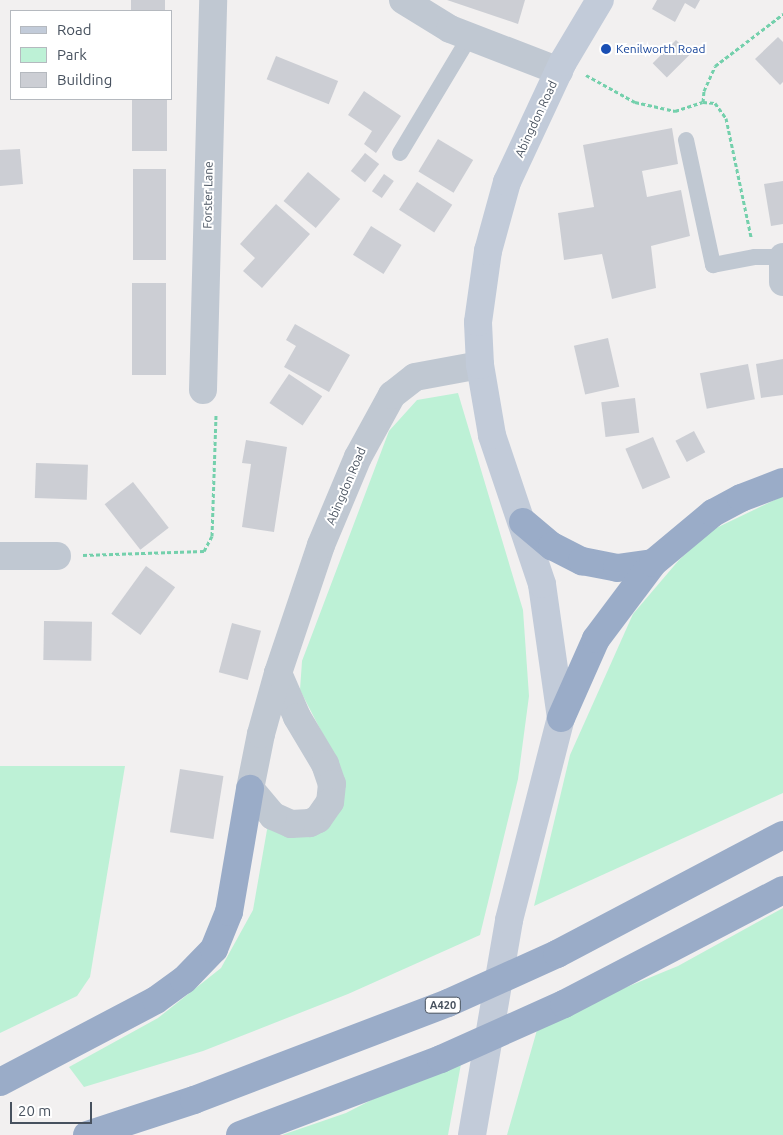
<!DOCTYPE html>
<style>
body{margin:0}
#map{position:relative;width:783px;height:1135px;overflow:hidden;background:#f2f0f0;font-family:Ubuntu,sans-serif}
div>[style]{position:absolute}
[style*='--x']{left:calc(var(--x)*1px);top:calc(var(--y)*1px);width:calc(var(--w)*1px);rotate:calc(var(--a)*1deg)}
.green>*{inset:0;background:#bdf1d6}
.building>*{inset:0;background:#ccced4;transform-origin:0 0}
.path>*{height:3px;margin-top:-1.5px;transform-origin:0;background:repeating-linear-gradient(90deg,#74d0ac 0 4px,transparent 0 6.5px)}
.service>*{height:16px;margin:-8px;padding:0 8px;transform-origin:8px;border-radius:8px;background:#c0c8d2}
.minor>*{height:28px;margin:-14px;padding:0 14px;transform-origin:14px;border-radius:14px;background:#c0c8d2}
.secondary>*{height:28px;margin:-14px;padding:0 14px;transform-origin:14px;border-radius:14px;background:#c2cbd9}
.trunk>*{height:28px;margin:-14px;padding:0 14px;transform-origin:14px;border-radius:14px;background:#9aacc8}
.dots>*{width:14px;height:14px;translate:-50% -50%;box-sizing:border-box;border:2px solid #fff;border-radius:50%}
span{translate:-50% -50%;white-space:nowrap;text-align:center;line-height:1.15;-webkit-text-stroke:4px #fff;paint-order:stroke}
.shield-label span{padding:1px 4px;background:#fff;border:1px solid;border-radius:4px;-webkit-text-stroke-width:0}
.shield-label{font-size:11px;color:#47515e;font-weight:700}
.transit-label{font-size:12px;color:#164399}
.left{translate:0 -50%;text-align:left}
.street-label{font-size:12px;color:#47515e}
.legend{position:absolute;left:10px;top:10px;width:162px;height:90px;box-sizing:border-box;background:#fff;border:1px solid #b5b9bf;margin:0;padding:6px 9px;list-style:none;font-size:15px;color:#47515e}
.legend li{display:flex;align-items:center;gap:10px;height:25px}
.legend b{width:25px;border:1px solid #b5b9bf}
.scale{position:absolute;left:10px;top:1102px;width:82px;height:22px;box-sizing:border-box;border:2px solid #47515e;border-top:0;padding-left:6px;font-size:15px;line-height:18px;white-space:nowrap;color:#47515e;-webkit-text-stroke:4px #fff;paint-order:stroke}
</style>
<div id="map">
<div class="green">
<div style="clip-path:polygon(458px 393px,523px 610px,529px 696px,518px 779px,480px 935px,348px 994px,203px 1051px,84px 1087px,69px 1067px,158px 1018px,221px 968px,253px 910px,268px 824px,316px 825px,332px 752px,300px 690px,302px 661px,389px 431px,417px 400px)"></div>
<div style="clip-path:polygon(783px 496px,783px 793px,534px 906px,570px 755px,633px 614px,679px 560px,712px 530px)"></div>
<div style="clip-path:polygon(0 766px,125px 766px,90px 977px,77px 996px,0 1033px)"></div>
<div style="clip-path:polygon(783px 908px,783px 1135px,507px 1135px,539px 1023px,678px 966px)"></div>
<div style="clip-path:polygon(463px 1053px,448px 1135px,282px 1135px,346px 1113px)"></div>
</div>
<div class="building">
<div style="left:131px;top:0;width:34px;height:11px"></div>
<div style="clip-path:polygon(447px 0,525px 0,518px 24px)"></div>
<div style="clip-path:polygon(657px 0,700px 0,695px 9px,685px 3px,675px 22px,652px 9px)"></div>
<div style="clip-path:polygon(778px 37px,783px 42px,783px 82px,780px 85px,755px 59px)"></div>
<div style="left:676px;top:40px;width:20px;height:33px;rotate:45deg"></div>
<div style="left:276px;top:56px;width:67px;height:25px;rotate:22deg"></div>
<div style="clip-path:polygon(364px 91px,401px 116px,376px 153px,364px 144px,372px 131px,348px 115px)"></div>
<div style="left:132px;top:99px;width:35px;height:52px"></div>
<div style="clip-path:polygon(672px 128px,678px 164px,642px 171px,647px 197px,681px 190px,690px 236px,651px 246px,656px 288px,612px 299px,602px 254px,564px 260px,558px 213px,594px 207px,583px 145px)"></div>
<div style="left:438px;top:139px;width:41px;height:38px;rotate:31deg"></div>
<div style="clip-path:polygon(20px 149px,23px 184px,0 186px,0 150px)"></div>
<div style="left:365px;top:153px;width:18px;height:23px;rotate:38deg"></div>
<div style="left:133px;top:169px;width:33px;height:91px"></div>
<div style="left:308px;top:172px;width:42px;height:38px;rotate:40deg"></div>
<div style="left:384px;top:174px;width:12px;height:21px;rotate:35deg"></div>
<div style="clip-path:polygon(783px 181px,783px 224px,771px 226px,764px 184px)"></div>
<div style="left:417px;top:182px;width:42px;height:33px;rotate:33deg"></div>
<div style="clip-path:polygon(276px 204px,310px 234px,262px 288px,243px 271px,255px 258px,240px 244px)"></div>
<div style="left:371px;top:226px;width:36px;height:34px;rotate:32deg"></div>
<div style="left:132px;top:283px;width:34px;height:92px"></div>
<div style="clip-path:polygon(295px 324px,350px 355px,329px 392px,284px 367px,296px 346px,286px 340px)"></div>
<div style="left:608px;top:338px;width:50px;height:35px;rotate:77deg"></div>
<div style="clip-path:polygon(783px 359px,783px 395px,761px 398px,756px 364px)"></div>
<div style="left:748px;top:364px;width:36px;height:49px;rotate:79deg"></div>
<div style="left:289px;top:374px;width:40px;height:35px;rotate:34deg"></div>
<div style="left:635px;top:398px;width:35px;height:34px;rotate:83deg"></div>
<div style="left:694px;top:431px;width:24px;height:21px;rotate:62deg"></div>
<div style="left:653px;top:437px;width:44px;height:30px;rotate:67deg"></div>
<div style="clip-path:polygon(246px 440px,287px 447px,274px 532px,242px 527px,251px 464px,242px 463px)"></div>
<div style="left:36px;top:463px;width:52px;height:35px;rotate:2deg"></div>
<div style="left:133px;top:482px;width:58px;height:36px;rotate:52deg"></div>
<div style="left:146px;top:566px;width:36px;height:59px;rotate:36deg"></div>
<div style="left:44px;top:621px;width:48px;height:39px;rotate:1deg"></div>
<div style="left:232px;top:623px;width:30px;height:51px;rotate:15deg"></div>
<div style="left:180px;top:769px;width:44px;height:64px;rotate:9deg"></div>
</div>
<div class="path">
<div style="--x:586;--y:75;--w:56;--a:28.9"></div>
<div style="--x:635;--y:102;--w:41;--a:12.7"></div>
<div style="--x:675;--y:111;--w:29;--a:-18"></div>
<div style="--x:703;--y:102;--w:11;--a:-85"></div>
<div style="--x:704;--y:91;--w:27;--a:-66"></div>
<div style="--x:715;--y:66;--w:86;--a:-37.4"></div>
<div style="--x:703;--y:102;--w:12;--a:5"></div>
<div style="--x:715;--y:103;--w:19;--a:54"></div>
<div style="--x:726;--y:118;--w:122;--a:78.1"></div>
<div style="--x:83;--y:555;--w:121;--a:-1.9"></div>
<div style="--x:204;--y:551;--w:17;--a:-62"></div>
<div style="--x:212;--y:536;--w:123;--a:-88.1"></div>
</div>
<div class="service">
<div style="--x:686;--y:140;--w:128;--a:77.8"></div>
<div style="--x:713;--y:265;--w:43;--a:-10.8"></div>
<div style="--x:755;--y:257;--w:26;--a:0"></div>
<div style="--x:400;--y:153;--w:136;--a:-59.1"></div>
</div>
<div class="minor">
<div style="--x:403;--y:0;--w:55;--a:31.7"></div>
<div style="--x:450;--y:29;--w:117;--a:21.1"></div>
<div style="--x:783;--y:257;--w:25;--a:90"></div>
<div style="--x:203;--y:390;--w:390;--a:-88.5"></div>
<div style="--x:0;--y:556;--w:57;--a:0"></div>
<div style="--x:278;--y:673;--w:48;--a:66.6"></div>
<div style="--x:297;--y:717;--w:55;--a:59.2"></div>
<div style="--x:325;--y:764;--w:21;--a:71"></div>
<div style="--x:332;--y:784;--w:18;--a:96"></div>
<div style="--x:330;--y:802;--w:21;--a:125"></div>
<div style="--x:318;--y:819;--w:9;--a:153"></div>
<div style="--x:310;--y:823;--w:19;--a:177"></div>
<div style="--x:291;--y:824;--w:20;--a:-156"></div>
<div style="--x:273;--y:816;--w:35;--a:-130"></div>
<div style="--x:250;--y:789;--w:56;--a:-78.7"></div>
<div style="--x:261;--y:734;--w:63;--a:-74.4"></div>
<div style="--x:278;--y:673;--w:135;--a:-71.4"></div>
<div style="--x:321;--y:545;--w:95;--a:-67.2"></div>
<div style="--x:358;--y:457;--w:71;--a:-61.3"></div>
<div style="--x:392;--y:395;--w:29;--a:-38"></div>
<div style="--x:415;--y:377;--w:66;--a:-10.5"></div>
</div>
<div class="secondary">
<div style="--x:472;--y:1135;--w:218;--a:-80.2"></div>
<div style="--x:509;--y:920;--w:209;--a:-75.6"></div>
<div style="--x:561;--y:718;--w:135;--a:-98.1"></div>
<div style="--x:542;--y:584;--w:157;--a:-108.6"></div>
<div style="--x:492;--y:435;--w:71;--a:-99.7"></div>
<div style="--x:480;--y:365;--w:43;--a:-92.7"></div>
<div style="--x:478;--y:322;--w:72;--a:-82"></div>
<div style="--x:488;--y:251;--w:72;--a:-74.6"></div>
<div style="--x:507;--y:182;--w:132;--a:-65"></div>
<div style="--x:563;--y:62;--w:72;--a:-59.2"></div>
</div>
<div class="trunk">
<div style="--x:523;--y:522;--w:38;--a:40"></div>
<div style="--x:552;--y:546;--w:34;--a:27"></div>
<div style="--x:582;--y:561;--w:36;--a:11"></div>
<div style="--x:617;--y:568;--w:36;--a:-8"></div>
<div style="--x:561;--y:718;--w:86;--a:-66.1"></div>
<div style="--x:596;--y:639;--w:95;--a:-53.1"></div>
<div style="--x:653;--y:563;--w:78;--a:-39.8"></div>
<div style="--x:713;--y:513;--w:32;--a:-28"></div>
<div style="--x:741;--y:498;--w:45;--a:-20.9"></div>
<div style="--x:0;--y:1082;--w:176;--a:-27.7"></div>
<div style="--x:156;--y:1000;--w:34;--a:-36"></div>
<div style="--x:184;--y:980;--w:43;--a:-45.9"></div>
<div style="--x:214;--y:949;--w:40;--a:-68"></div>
<div style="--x:229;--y:912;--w:125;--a:-80.3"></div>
<div style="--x:87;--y:1135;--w:113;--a:-18.1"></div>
<div style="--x:194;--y:1100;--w:272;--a:-20.9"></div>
<div style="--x:448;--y:1003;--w:120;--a:-24.2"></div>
<div style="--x:557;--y:954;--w:255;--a:-27.8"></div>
<div style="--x:240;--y:1135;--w:215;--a:-20.7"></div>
<div style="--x:441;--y:1059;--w:135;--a:-24.1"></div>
<div style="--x:564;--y:1004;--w:247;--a:-27.5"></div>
</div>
<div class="dots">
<div style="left:606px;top:49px;background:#1a4fb4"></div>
</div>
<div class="shield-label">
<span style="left:443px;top:1005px">A420</span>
</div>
<div class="transit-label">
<span class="left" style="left:616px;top:49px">Kenilworth Road</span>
</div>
<div class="street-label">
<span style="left:536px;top:119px;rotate:-65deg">Abingdon Road</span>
<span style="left:208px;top:195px;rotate:-89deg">Forster Lane</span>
<span style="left:346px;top:486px;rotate:-67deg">Abingdon Road</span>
</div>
<ul class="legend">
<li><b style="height:6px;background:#c2cbd9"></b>Road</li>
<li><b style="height:14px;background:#bdf1d6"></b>Park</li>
<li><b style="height:14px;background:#ccced4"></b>Building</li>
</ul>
<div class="scale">20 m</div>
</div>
